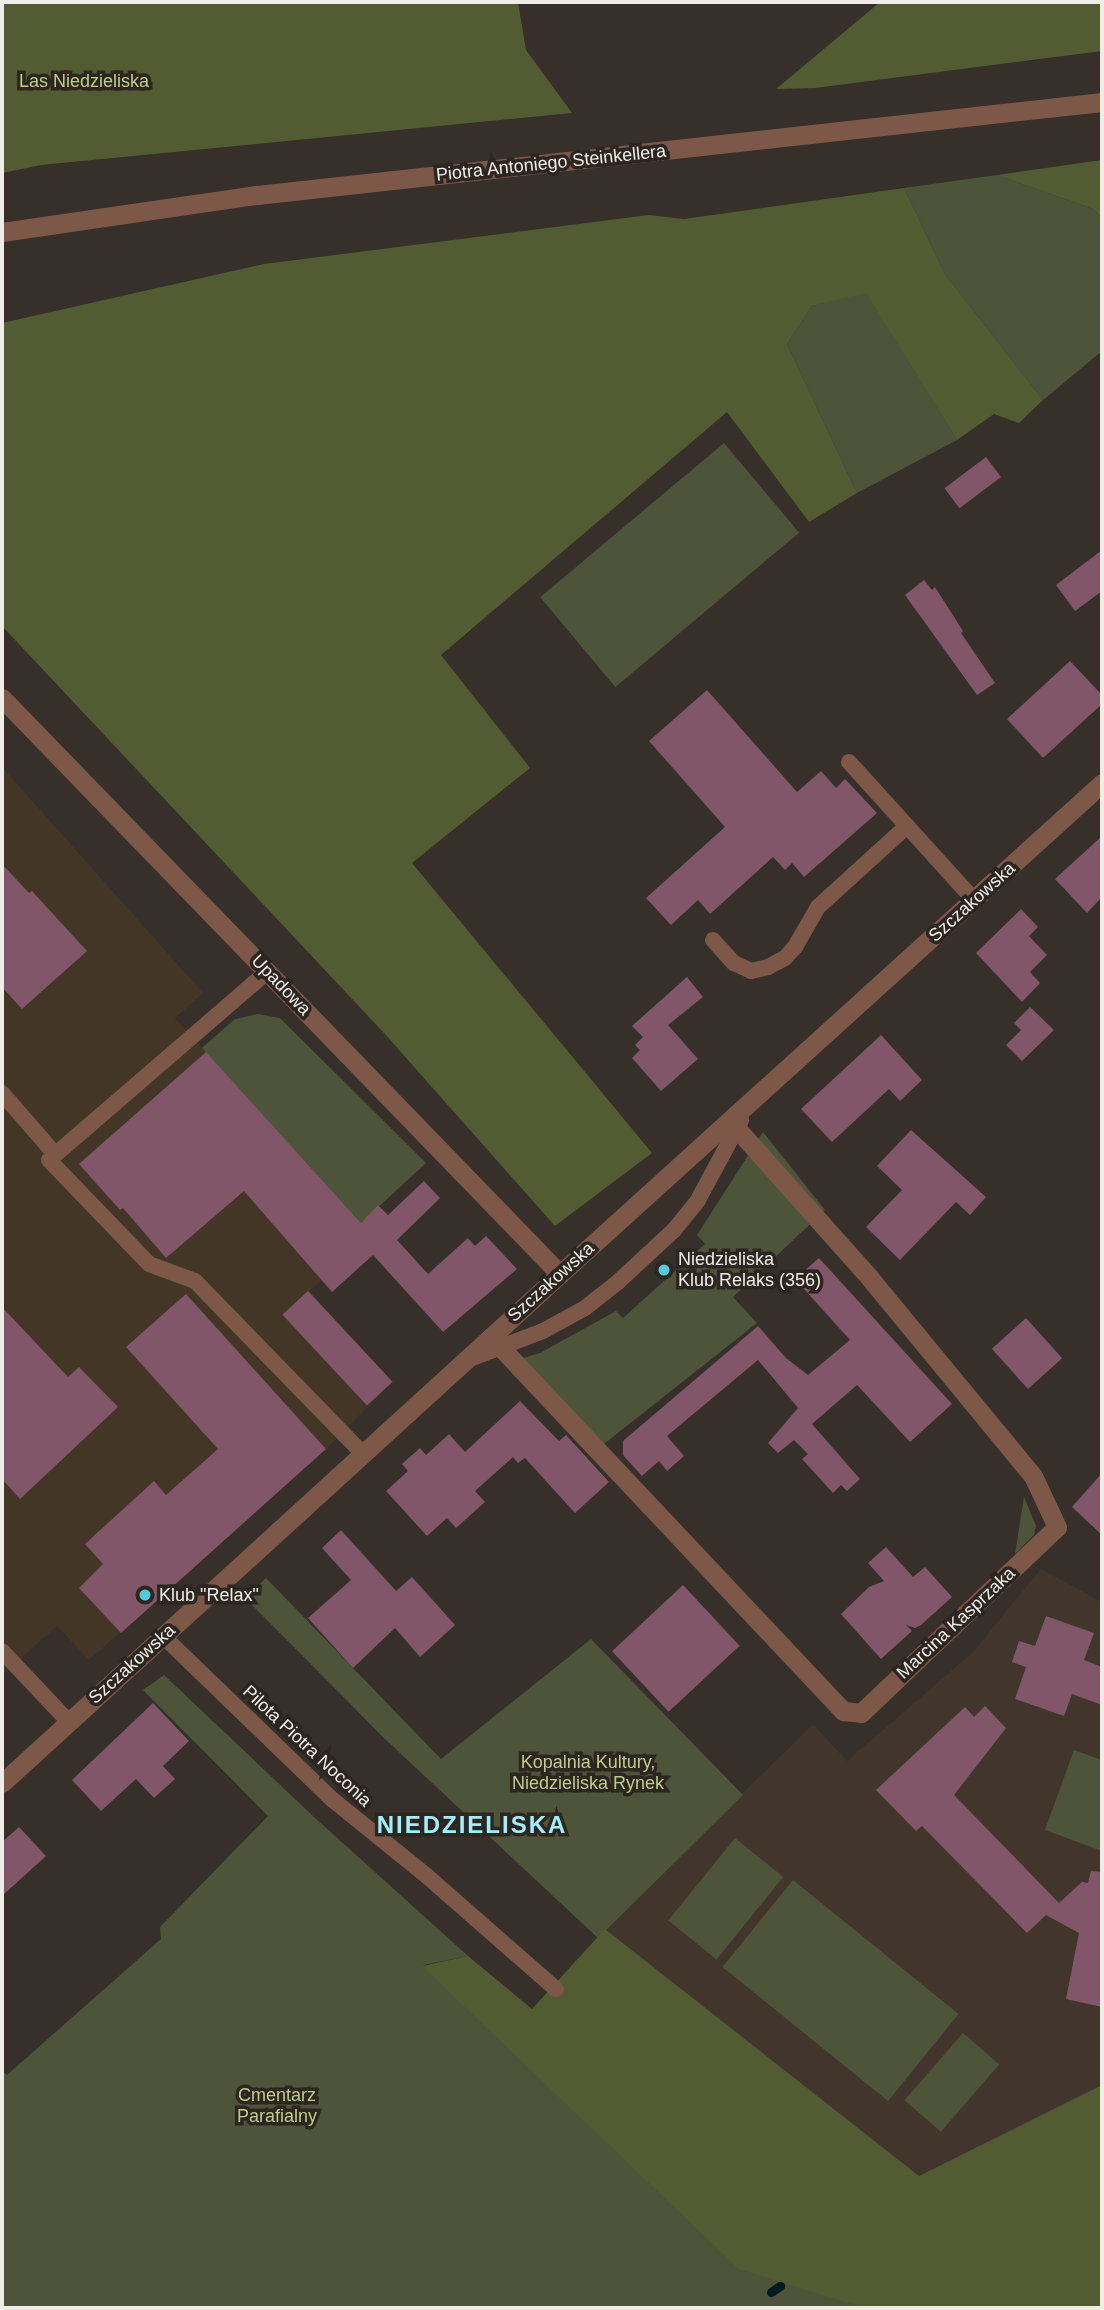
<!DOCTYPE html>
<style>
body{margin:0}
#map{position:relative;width:1104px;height:2310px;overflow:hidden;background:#362f2a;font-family:Arial,sans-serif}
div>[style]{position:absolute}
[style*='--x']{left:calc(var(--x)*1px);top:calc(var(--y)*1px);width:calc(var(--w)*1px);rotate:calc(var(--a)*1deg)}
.commercial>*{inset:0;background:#433627}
.built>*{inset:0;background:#42362c}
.green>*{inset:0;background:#4e5439;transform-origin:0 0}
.forest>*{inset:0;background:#535b32}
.stream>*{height:9px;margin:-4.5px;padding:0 4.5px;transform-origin:4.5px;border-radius:4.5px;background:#001a21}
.building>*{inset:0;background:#805668;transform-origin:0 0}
.service>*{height:16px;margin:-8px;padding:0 8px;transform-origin:8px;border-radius:8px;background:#7d5849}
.minor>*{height:19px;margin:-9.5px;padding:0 9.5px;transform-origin:9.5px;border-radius:9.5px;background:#7d5849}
.tertiary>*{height:19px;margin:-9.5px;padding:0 9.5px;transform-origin:9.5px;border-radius:9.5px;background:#7d5849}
.dots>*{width:19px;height:19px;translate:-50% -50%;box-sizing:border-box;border:4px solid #2c2520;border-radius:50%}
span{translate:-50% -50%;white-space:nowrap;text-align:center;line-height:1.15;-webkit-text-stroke:7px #2c2520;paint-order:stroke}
.park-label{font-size:18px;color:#becd88}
.street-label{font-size:18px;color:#f0ece8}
.poi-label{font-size:18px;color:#f0ece8}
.left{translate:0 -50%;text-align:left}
.district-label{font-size:24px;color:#9feffc;font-weight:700;letter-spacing:2px}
.frame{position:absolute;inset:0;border:4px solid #f0ece8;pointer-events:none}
</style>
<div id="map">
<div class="commercial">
<div style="clip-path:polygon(2px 767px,203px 993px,175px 1018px,297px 1151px,322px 1280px,309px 1291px,392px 1382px,326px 1449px,89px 1660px,57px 1626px,2px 1675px)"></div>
</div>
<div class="built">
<div style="clip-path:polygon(1041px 1569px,1102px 1602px,1102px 2085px,919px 2176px,605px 1929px,813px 1724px,847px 1761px,972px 1653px)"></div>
</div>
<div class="green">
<div style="clip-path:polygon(997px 175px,1093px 209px,1102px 218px,1102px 351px,1043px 400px,945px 274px,904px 188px)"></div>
<div style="clip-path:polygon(866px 292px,957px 440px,857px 493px,787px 344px,812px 306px)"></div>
<div style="left:724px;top:443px;width:117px;height:240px;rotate:50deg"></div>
<div style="clip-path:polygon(258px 1014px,280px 1018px,426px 1163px,361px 1223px,202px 1048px,235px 1019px)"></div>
<div style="clip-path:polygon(763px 1132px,825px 1210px,733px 1297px,757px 1323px,595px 1451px,513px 1361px,540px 1353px,616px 1311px,623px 1318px,705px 1244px,697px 1235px)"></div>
<div style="clip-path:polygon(1024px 1497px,1036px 1526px,1034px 1535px,1015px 1554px)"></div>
<div style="clip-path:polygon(266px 1578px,441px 1759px,591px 1639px,743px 1795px,598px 1938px,385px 1739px,245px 1598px)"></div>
<div style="clip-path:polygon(164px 1675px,314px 1817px,468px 1956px,423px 1965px,865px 2308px,2px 2308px,2px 2071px,7px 2075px,161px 1939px,160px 1927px,268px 1816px,143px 1690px)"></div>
<div style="clip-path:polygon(1074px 1750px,1102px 1760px,1102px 1851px,1045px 1830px)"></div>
<div style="left:735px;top:1838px;width:62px;height:106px;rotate:39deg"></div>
<div style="left:793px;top:1880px;width:213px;height:112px;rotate:39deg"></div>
<div style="left:963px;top:2033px;width:48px;height:89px;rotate:41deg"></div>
</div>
<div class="forest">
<div style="clip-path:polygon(2px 2px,518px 2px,526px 50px,572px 113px,41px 165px,2px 173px)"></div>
<div style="clip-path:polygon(880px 2px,1102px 2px,1102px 51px,815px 88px,776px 89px)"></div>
<div style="clip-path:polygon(1102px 160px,1102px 218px,1093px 209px,997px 175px)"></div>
<div style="clip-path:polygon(904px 188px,945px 274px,1043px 400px,1019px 423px,994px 414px,957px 440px,866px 293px,812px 306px,787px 344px,857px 493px,809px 522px,727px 412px,441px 655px,530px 768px,412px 863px,652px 1153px,555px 1226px,384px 1033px,2px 626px,2px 323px,264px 264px,649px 215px,684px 219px)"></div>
<div style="clip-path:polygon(605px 1929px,919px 2176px,1102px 2085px,1102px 2308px,865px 2308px,739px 2269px,422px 1966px,468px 1956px,532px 2009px)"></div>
</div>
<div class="stream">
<div style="--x:771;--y:2292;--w:11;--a:-34"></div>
</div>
<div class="building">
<div style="left:986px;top:457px;width:25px;height:52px;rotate:53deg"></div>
<div style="clip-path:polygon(1102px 550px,1102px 591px,1075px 611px,1056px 585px)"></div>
<div style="clip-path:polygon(924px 580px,932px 590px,935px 587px,963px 631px,961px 633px,995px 683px,977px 695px,905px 595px)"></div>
<div style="clip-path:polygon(1070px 661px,1102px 695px,1102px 704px,1043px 758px,1007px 719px)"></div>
<div style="clip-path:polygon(707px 690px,797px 792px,821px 771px,836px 788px,845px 779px,877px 813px,804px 877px,792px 863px,785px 870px,773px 857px,710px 914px,698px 900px,671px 925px,646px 898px,725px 827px,649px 741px)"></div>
<div style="clip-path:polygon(1102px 836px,1102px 897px,1087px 913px,1055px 879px)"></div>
<div style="clip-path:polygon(2px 864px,29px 893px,32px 891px,87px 951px,22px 1009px,2px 987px)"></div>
<div style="clip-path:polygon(1021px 909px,1038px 927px,1029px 936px,1047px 955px,1030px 972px,1040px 983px,1022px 1002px,976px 953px)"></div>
<div style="clip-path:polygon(687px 977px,703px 997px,668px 1025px,698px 1059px,661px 1091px,632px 1058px,640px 1050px,635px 1045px,643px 1037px,632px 1026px)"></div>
<div style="clip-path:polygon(1030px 1007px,1054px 1030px,1022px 1061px,1006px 1045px,1021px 1030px,1014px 1023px)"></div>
<div style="clip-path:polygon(881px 1035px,922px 1080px,900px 1101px,889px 1089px,832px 1142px,801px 1109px)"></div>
<div style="clip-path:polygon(206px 1052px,361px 1223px,378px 1205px,388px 1215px,424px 1181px,440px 1198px,397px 1240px,428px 1274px,468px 1238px,475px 1246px,486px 1236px,517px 1269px,443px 1332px,373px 1255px,332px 1292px,244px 1191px,166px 1258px,123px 1208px,120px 1210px,79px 1164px)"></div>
<div style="clip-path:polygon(911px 1130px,986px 1197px,970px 1215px,956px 1202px,900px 1260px,866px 1227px,902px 1190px,877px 1166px)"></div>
<div style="clip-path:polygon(819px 1258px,952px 1404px,910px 1442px,857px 1385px,812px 1424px,860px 1479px,847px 1491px,841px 1485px,833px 1493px,802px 1459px,808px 1454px,794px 1440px,778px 1453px,768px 1443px,798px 1408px,758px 1360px,667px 1436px,684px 1456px,667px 1471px,659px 1461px,642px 1476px,623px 1455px,623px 1441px,758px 1326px,786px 1358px,808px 1375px,850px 1340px,795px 1279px)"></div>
<div style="left:308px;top:1291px;width:124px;height:35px;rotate:47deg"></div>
<div style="clip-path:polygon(186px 1294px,326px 1449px,121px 1633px,79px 1588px,103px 1564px,85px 1544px,154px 1481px,166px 1495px,218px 1449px,126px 1347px)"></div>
<div style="clip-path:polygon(2px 1307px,68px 1377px,79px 1367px,118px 1407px,20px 1499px,2px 1479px)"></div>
<div style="left:1026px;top:1318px;width:54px;height:46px;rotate:48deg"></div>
<div style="clip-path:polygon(520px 1401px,559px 1441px,566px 1435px,609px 1482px,575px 1513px,525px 1458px,518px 1463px,513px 1457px,475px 1491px,485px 1502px,456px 1528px,447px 1518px,427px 1536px,386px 1491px,408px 1471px,402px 1464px,420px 1448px,426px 1455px,449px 1434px,465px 1452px)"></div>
<div style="clip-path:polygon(1102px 1473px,1102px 1535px,1072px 1507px)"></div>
<div style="clip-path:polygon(341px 1530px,396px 1591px,412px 1577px,455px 1625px,420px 1657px,395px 1628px,353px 1668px,308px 1618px,351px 1580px,322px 1548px)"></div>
<div style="clip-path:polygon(886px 1547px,913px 1577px,925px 1567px,952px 1597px,921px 1625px,915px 1628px,906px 1625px,912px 1631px,881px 1659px,841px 1614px,869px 1587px,884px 1581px,868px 1563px)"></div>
<div style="left:683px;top:1585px;width:83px;height:97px;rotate:47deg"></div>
<div style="clip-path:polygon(1046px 1616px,1094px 1633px,1084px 1660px,1102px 1667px,1102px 1705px,1072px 1694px,1064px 1716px,1015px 1699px,1026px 1667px,1012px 1662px,1019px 1641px,1035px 1646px)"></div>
<div style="clip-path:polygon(153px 1703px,189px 1741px,163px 1766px,175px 1779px,154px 1798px,136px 1779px,101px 1811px,72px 1780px)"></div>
<div style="clip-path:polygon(985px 1706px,1006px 1728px,954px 1795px,1059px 1903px,1082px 1882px,1088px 1883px,1091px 1871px,1102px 1872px,1102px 2007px,1066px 1999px,1079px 1933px,1046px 1915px,1027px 1933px,922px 1826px,916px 1831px,876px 1790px,965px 1707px,974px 1717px)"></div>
<div style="clip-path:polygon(19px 1827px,46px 1856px,2px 1896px,2px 1842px)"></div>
</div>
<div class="service">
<div style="--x:849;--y:762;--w:186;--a:47.8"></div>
<div style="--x:713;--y:940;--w:31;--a:48"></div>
<div style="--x:734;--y:963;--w:19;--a:25"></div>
<div style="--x:751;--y:971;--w:17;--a:-13"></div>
<div style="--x:768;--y:967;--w:19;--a:-28"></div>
<div style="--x:785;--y:958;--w:15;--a:-48"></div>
<div style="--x:795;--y:947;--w:46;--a:-60.1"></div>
<div style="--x:818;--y:907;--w:120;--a:-42.3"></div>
<div style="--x:268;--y:971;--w:289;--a:139.2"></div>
<div style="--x:49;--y:1160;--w:144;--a:46.1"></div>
<div style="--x:149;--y:1264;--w:49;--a:20.3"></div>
<div style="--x:195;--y:1281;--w:241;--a:45.8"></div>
<div style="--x:2;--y:1093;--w:81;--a:49"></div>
<div style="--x:467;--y:1360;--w:81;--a:-20.9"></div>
<div style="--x:543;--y:1331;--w:48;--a:-28.7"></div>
<div style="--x:585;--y:1308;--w:42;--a:-38.2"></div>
<div style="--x:618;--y:1282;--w:76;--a:-42.9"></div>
<div style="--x:674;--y:1230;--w:38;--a:-51"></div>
<div style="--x:698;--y:1200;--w:91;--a:-61.7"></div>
<div style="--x:163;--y:1636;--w:236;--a:44"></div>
<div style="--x:333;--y:1800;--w:122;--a:39"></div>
<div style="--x:428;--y:1877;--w:170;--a:41.2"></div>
<div style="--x:2;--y:1651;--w:98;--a:46.7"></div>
</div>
<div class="minor">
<div style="--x:560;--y:1274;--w:731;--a:-42.17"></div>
<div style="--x:491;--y:1337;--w:514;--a:46.74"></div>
<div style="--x:843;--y:1711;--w:18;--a:6"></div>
<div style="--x:861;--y:1713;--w:270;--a:-43.5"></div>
<div style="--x:1057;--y:1527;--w:56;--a:-115.2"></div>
<div style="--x:1033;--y:1476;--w:256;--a:-129.5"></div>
<div style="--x:870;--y:1278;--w:210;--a:-131.7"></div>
</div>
<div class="tertiary">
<div style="--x:2;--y:232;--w:258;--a:-8.3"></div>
<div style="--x:257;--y:195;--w:850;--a:-6.28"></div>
<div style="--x:2;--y:698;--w:802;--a:45.91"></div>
<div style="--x:560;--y:1274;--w:755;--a:137.63"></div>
</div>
<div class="dots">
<div style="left:664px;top:1270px;background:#53cadc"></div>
<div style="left:145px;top:1595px;background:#53cadc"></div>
</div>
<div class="park-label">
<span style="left:84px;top:81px">Las Niedzieliska</span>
<span style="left:588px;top:1773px">Kopalnia Kultury,<br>Niedzieliska Rynek</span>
<span style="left:277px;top:2106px">Cmentarz<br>Parafialny</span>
</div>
<div class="street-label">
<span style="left:551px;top:163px;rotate:-6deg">Piotra Antoniego Steinkellera</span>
<span style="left:972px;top:902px;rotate:-42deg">Szczakowska</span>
<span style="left:281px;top:985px;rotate:46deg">Upadowa</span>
<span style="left:551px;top:1282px;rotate:-42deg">Szczakowska</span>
<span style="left:956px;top:1623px;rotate:-43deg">Marcina Kasprzaka</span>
<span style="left:132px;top:1664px;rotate:-42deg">Szczakowska</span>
<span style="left:307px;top:1746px;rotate:43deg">Pilota Piotra Noconia</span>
</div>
<div class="poi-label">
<span class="left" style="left:678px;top:1270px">Niedzieliska<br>Klub Relaks (356)</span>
<span class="left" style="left:159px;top:1595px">Klub "Relax"</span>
</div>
<div class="district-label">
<span style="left:472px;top:1825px">NIEDZIELISKA</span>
</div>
<div class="frame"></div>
</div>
